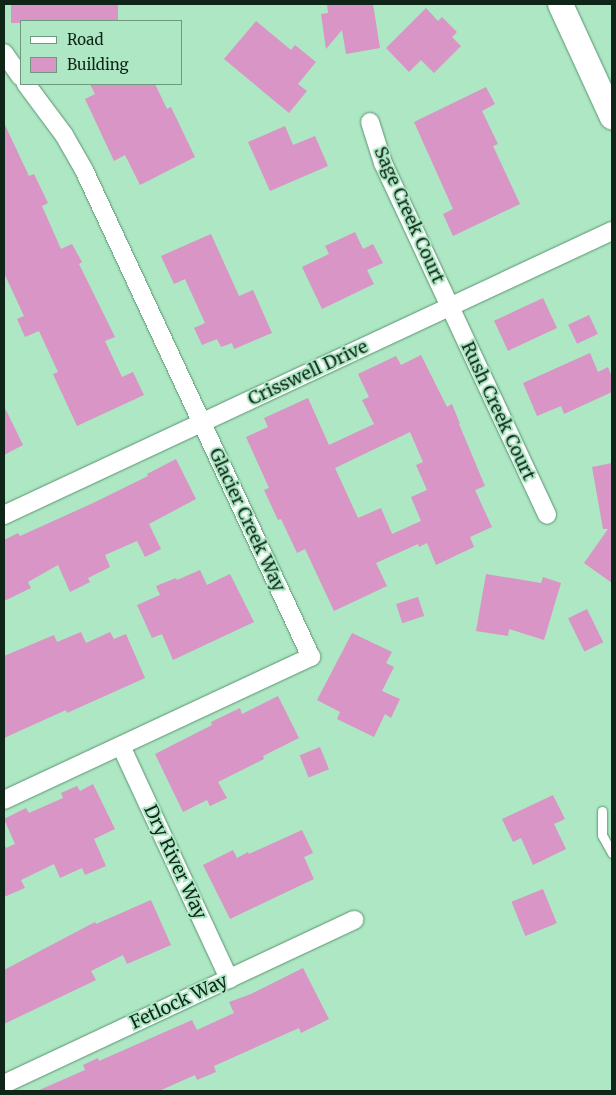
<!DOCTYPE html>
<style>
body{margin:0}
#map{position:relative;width:616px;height:1095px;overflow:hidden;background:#ade7c3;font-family:Merriweather,serif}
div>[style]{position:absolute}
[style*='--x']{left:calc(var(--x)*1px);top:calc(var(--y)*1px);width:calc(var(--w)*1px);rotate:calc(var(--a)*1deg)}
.building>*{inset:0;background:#d895c5;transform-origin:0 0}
.roads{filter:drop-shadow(0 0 1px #5b9272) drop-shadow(0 0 1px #5b9272)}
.lane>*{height:9px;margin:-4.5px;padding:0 4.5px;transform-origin:4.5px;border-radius:4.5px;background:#fff}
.street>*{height:18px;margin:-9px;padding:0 9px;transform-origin:9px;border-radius:9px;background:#fff}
.secondary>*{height:25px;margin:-12.5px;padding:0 12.5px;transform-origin:12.5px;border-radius:12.5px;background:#fff}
span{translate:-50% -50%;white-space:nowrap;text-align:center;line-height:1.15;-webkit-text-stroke:4px #ade7c3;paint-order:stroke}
.street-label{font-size:18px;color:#0e2518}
.frame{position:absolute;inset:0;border:5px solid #0e2518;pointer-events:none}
.legend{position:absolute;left:20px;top:20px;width:162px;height:65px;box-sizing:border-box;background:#ade7c3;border:1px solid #6d997f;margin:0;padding:6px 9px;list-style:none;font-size:15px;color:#0e2518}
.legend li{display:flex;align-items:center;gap:10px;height:25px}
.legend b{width:25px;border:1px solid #6d997f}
</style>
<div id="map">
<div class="building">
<div style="left:11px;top:4px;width:107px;height:19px"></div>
<div style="clip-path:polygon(327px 4px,373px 4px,380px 48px,346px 54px,342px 30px,326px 49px,321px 14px,328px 13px)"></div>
<div style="clip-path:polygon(426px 8px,438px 21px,442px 17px,457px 32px,452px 37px,461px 46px,434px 73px,421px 60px,409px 72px,386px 48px)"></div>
<div style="clip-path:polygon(256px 21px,291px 50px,295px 45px,316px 62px,298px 84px,307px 91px,289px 113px,224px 59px)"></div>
<div style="clip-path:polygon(90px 84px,155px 84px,167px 109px,171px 107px,195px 157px,140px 185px,125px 155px,114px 161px,85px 99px,95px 94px)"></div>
<div style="clip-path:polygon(486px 87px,495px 104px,482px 111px,498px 144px,493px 146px,520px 204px,453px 236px,443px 214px,453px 209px,414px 122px)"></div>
<div style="clip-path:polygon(4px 123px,29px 176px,34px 174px,48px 203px,42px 206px,61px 249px,72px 244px,82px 262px,79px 264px,115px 337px,105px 341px,122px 377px,133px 372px,144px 395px,77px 426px,53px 374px,58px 372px,39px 331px,25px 337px,17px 319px,24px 316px,4px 273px)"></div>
<div style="clip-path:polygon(285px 126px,293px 145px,315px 136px,328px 166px,270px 191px,248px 142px)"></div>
<div style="clip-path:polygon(355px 232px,363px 249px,373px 244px,383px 263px,367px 270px,374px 284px,322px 309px,302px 267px,329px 254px,325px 246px)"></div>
<div style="clip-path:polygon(211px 234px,239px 296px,253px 290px,272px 333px,234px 349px,232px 343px,221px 347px,217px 339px,202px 345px,194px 328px,205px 323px,185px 279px,174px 284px,161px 256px)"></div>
<div style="left:543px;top:298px;width:33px;height:54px;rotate:65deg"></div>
<div style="left:589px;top:315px;width:21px;height:23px;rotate:65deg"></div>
<div style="clip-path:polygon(590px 353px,598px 372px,608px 367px,612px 377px,612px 392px,564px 414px,561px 406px,537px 416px,523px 383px)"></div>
<div style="clip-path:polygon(evenodd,421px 355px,447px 407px,452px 404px,460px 424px,459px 424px,485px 486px,475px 490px,492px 527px,470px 537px,474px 547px,436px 565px,427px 543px,419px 547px,418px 544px,376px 563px,387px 586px,334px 611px,305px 549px,297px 553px,281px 519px,278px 520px,264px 490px,269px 488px,246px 437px,268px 427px,264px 418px,308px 398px,329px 445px,374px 424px,362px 400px,369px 397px,358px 374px,396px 356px,401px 365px,421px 355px,410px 432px,423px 462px,416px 465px,427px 490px,411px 497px,421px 521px,392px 534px,381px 508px,358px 518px,335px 468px,410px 432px)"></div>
<div style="clip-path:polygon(4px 406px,23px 445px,4px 455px)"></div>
<div style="clip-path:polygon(176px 459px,196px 499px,149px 524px,161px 549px,145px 557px,137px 541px,105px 555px,110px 567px,88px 578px,90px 582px,70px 592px,58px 565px,28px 582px,31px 588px,4px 601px,4px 540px,18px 533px,20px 536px,91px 504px,148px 476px,147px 474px)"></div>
<div style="clip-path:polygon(612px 463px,612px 583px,584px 563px,608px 529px,603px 529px,592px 467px)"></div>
<div style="clip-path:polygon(200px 570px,207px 585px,230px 574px,254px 622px,173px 660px,162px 634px,152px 638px,137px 605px,160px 595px,156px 586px,176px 578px,177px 580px)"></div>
<div style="clip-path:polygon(486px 574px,541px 583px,543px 577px,561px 583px,544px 640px,509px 629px,508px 636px,476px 631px)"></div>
<div style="left:418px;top:597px;width:20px;height:23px;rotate:72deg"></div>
<div style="left:587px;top:609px;width:37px;height:21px;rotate:64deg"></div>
<div style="clip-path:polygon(81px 632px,86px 643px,110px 632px,114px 639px,126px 634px,145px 678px,67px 713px,66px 710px,4px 738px,4px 656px,54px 635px,57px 642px)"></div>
<div style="clip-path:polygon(352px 633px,392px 652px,386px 663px,394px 667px,382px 691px,400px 699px,391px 718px,385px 714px,374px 737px,337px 719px,340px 712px,317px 700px)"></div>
<div style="clip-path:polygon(278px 696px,299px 738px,263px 756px,264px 759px,218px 782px,227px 798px,210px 806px,207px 800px,183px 812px,155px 754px,212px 725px,211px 722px,240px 708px,242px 714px)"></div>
<div style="left:320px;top:747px;width:24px;height:22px;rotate:68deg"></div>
<div style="clip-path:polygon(93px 784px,115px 829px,94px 839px,106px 866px,85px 875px,82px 868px,60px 878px,54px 864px,21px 880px,25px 888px,4px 897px,4px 842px,6px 848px,15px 844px,4px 819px,26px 808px,29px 813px,63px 798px,61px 793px,77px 786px,80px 791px)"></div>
<div style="clip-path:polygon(553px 795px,565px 819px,554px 824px,566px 849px,533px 865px,521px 838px,513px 842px,502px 819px)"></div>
<div style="clip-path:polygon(302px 830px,313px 853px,304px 857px,314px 879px,230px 919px,203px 865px,233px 850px,237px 858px,248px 852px,249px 854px)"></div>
<div style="left:543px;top:889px;width:37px;height:34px;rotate:68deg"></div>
<div style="clip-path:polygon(151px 900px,171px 945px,127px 964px,123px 955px,91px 971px,96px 980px,4px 1024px,4px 970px,95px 922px,96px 924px)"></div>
<div style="clip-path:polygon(303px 968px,329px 1019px,301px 1033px,299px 1028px,214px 1066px,216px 1072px,197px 1080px,195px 1075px,159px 1091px,37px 1091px,85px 1070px,83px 1065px,98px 1058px,99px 1061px,192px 1020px,197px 1030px,234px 1013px,229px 1002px,251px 994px)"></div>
</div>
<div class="roads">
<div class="lane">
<div style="--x:602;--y:811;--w:24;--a:90"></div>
<div style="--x:602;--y:835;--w:21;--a:61"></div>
</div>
<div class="street">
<div style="--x:4;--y:53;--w:29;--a:55"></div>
<div style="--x:370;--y:122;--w:43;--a:72.4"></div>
<div style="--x:383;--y:163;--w:388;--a:65"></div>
<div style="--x:4;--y:515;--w:671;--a:-25.04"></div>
<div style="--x:121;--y:746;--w:257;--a:65.1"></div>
<div style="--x:4;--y:800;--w:339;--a:-25"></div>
<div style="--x:311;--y:657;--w:537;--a:-114.99"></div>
<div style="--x:84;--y:170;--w:40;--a:-119.7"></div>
<div style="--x:64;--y:135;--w:64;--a:-126.7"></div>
<div style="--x:4;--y:1084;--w:387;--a:-25.1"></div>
</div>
<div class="secondary">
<div style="--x:560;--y:4;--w:124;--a:65.3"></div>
</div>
</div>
<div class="street-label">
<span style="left:409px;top:215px;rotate:66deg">Sage Creek Court</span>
<span style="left:308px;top:373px;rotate:-25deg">Crisswell Drive</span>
<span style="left:498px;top:411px;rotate:65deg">Rush Creek Court</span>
<span style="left:247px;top:520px;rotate:65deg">Glacier Creek Way</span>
<span style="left:175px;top:862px;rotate:65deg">Dry River Way</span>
<span style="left:179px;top:1002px;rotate:-25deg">Fetlock Way</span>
</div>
<div class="frame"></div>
<ul class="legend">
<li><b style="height:6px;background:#fff"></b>Road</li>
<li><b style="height:14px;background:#d895c5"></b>Building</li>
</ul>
</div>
